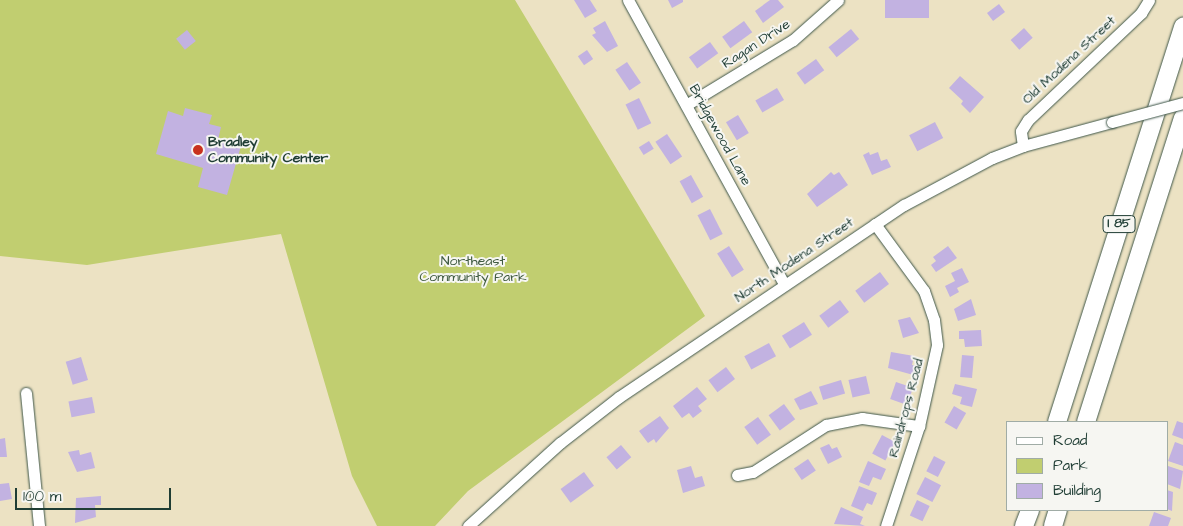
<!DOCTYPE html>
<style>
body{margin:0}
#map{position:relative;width:1183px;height:526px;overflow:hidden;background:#ece2c3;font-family:"Architects Daughter",sans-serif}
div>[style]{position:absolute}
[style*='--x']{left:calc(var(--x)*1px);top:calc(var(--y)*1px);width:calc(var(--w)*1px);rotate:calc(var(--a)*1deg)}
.green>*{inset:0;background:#c1ce70}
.building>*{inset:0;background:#c2b2e1;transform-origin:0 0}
.roads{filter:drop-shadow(0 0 1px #3e5649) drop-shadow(0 0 1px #3e5649)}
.minor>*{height:11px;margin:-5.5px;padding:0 5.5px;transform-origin:5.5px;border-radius:5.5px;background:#fff}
.highway>*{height:18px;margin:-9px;padding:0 9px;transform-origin:9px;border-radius:9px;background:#fff}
.bridges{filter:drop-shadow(0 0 1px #3e5649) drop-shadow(0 0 1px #3e5649)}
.minor-bridge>*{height:11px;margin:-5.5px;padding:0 5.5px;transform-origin:5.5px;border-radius:5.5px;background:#fff}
.dots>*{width:14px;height:14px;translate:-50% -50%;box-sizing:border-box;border:2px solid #f6f6f2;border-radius:50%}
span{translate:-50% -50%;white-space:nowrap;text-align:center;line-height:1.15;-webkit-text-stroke:4px #f6f6f2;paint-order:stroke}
.shield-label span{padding:1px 4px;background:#f6f6f2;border:1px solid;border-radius:4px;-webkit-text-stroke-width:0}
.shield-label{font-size:12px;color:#1f3d34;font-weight:700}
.street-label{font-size:14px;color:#1f3d34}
.poi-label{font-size:14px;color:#1f3d34;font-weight:700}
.left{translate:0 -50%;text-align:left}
.park-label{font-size:14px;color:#3f5a40}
.legend{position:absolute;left:1006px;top:421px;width:162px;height:90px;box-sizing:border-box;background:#f6f6f2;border:1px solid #a0aca6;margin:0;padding:6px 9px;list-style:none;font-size:15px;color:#1f3d34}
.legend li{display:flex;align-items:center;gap:10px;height:25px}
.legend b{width:25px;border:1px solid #a0aca6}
.scale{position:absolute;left:15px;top:488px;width:156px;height:22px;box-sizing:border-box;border:2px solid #1f3d34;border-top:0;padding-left:6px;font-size:15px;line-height:18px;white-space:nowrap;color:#1f3d34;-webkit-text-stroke:4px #f6f6f2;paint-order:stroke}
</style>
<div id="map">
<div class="green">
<div style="clip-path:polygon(0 0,515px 0,705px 316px,468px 491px,435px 526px,377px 526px,352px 476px,281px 234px,87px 265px,0 256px)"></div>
</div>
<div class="building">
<div style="clip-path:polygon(574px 0,590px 0,597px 11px,585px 18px)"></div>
<div style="clip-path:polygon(668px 0,683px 0,683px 2px,672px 8px)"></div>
<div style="clip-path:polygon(770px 0,778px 0,784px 7px,763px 23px,755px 11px)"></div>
<div style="left:885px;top:0;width:44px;height:18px"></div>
<div style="left:999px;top:4px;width:10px;height:15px;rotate:53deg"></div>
<div style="clip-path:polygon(605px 21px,618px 46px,607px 52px,592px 35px,596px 33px,593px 28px)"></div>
<div style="left:744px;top:21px;width:14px;height:27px;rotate:54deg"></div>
<div style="left:1024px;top:28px;width:13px;height:18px;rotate:48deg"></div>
<div style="left:851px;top:29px;width:13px;height:29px;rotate:51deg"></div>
<div style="left:187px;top:30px;width:14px;height:14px;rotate:51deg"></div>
<div style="left:710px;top:42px;width:14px;height:26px;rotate:54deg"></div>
<div style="left:587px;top:50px;width:11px;height:11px;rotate:56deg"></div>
<div style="left:816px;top:59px;width:14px;height:24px;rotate:54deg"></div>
<div style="left:627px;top:62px;width:25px;height:14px;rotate:56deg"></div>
<div style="clip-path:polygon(960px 76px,984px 97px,970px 113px,961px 104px,963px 101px,949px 88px)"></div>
<div style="left:777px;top:88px;width:14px;height:25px;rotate:60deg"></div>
<div style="left:639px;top:98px;width:28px;height:15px;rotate:64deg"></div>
<div style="clip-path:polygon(185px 108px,212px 115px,209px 124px,221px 127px,218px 140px,241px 146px,227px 195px,198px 187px,203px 168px,156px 154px,168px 111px,183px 116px)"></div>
<div style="left:738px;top:115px;width:21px;height:14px;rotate:59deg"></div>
<div style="left:935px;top:122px;width:18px;height:29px;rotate:63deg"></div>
<div style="left:667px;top:134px;width:27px;height:14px;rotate:56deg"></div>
<div style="left:649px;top:141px;width:9px;height:12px;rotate:58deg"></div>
<div style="clip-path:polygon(869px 152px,870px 155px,878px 152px,881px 161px,887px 159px,891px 167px,872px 175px,863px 155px)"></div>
<div style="clip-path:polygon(831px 172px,834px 175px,839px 172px,848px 185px,817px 207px,807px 194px)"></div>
<div style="left:691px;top:175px;width:25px;height:13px;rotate:61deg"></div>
<div style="left:710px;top:209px;width:28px;height:14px;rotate:63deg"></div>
<div style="left:729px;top:246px;width:28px;height:14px;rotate:58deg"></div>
<div style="clip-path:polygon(948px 246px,957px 258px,936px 272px,931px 265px,936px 261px,933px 257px)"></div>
<div style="clip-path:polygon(962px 268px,969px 282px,957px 288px,959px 292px,950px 297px,945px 286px,955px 281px,951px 273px)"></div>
<div style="left:880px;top:272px;width:15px;height:31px;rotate:53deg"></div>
<div style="clip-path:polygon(971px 299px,976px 315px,958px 321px,954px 309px)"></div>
<div style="left:840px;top:300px;width:15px;height:26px;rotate:53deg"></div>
<div style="clip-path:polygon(910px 317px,919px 333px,903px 338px,898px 320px)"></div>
<div style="left:804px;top:322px;width:15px;height:26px;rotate:58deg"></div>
<div style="clip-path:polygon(981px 330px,982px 346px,965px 347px,964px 339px,959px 339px,959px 331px)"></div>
<div style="left:769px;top:343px;width:15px;height:28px;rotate:62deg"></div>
<div style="clip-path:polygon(891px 352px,914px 356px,912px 365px,919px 366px,917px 376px,888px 368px)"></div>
<div style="left:962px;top:355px;width:12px;height:22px;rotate:5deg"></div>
<div style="left:81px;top:357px;width:24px;height:16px;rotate:73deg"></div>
<div style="left:726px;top:367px;width:15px;height:22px;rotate:53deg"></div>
<div style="left:866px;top:376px;width:18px;height:18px;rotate:77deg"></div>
<div style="left:841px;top:380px;width:14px;height:23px;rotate:73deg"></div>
<div style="left:896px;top:382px;width:18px;height:18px;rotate:19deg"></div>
<div style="clip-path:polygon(955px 384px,977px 389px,972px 407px,960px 404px,962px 397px,952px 394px)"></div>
<div style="clip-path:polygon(697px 387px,707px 399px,698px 406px,702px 411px,693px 418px,689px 413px,682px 418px,673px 406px)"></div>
<div style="clip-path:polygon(811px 391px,818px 404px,800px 410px,794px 399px)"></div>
<div style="left:92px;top:397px;width:16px;height:24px;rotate:79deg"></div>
<div style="left:784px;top:404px;width:19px;height:19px;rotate:54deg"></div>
<div style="left:954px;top:406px;width:14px;height:19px;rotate:30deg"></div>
<div style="clip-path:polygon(660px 416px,669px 428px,656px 443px,654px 439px,648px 443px,639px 431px)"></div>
<div style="left:758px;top:417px;width:22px;height:17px;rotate:54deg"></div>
<div style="clip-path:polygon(1177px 421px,1183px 423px,1183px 439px,1172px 435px)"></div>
<div style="left:882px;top:435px;width:15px;height:21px;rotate:28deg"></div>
<div style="clip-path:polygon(5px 438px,7px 457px,0 457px,0 439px)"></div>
<div style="clip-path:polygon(1175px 442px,1183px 445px,1183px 466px,1168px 461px)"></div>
<div style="clip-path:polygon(829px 444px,832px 449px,837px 447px,842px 457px,828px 464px,820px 448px)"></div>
<div style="left:621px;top:445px;width:16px;height:19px;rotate:50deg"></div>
<div style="clip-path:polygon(79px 450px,80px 455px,91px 452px,95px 468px,77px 472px,68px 452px)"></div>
<div style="left:934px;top:456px;width:13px;height:17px;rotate:27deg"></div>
<div style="left:808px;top:459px;width:14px;height:17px;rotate:56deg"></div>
<div style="clip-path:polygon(868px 461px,886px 469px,881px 480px,873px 477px,869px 486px,859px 482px)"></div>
<div style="clip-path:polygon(691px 466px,695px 478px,702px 476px,705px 486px,683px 493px,677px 470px)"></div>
<div style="clip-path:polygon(1168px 466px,1183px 471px,1180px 489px,1167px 484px)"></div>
<div style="left:584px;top:472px;width:17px;height:29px;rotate:54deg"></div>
<div style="left:925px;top:477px;width:18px;height:19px;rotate:27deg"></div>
<div style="clip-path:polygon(9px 483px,12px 499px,0 501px,0 484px)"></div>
<div style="clip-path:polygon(859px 486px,877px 493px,872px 505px,867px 503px,863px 511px,851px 506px)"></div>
<div style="clip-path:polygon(1167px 490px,1173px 492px,1172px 511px,1167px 509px)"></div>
<div style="clip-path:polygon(101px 496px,101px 505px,95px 505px,96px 517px,75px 523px,76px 498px)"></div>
<div style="left:917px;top:500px;width:14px;height:17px;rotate:25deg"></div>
<div style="clip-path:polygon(841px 507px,863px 517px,860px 524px,865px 526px,834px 524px)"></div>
<div style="clip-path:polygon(1154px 512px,1171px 518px,1168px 526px,1149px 526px)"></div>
</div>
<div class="roads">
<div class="minor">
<div style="--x:628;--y:0;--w:325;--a:61.2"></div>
<div style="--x:686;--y:105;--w:125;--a:-31.3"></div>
<div style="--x:793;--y:40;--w:60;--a:-41.6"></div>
<div style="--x:1023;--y:146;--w:15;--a:-98"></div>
<div style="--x:1021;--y:131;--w:13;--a:-58"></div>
<div style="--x:1028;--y:120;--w:156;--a:-43.4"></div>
<div style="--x:1141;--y:13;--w:15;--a:-58"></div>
<div style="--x:875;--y:224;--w:83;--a:53.8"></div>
<div style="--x:924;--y:291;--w:31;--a:71"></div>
<div style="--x:934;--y:320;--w:25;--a:83"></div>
<div style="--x:937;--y:345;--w:83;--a:102.5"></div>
<div style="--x:919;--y:426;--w:105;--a:108.3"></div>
<div style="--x:26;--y:393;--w:134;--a:84.4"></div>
<div style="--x:737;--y:475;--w:16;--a:-11"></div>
<div style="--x:753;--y:472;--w:87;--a:-32.8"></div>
<div style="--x:826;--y:425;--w:37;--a:-11"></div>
<div style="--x:862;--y:418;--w:58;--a:8"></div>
<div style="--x:468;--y:526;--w:124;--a:-42.1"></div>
<div style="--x:560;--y:443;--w:75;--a:-37.9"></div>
<div style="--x:619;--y:397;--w:344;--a:-34"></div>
<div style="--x:904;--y:205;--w:100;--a:-28.1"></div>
<div style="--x:992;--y:158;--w:33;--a:-21"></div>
<div style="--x:1023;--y:146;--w:92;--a:-15.1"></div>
</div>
<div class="highway">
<div style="--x:1057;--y:422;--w:415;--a:-72.3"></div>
<div style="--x:1086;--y:422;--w:319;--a:-72.3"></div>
<div style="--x:1024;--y:526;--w:17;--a:-69"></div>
<div style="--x:1053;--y:526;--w:17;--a:-73"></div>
</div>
</div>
<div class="bridges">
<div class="minor-bridge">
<div style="--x:1112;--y:122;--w:73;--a:-15"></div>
</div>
</div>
<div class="dots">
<div style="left:198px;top:150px;background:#c8321e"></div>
</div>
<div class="shield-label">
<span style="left:1119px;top:224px">I 85</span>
</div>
<div class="street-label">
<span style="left:756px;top:44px;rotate:-33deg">Ragan Drive</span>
<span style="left:1069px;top:60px;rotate:-43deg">Old Modena Street</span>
<span style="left:720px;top:135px;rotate:61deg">Bridgewood Lane</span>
<span style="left:794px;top:260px;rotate:-34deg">North Modena Street</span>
<span style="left:906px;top:408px;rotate:-75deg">Raindrops Road</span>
</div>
<div class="poi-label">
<span class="left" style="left:208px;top:150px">Bradley<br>Community Center</span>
</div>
<div class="park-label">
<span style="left:473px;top:269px">Northeast<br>Community Park</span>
</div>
<ul class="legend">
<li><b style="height:6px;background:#fff"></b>Road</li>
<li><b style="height:14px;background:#c1ce70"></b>Park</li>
<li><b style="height:14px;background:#c2b2e1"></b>Building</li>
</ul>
<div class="scale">100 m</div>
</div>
